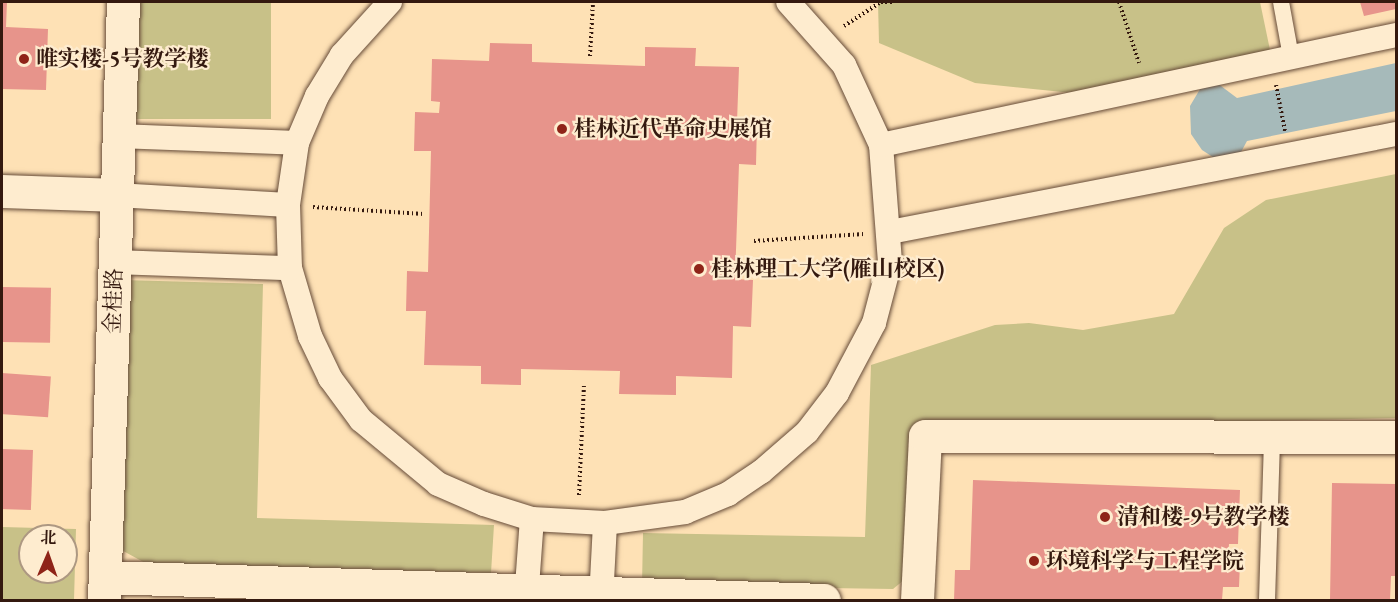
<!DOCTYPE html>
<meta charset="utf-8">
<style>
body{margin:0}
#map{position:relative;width:1398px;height:602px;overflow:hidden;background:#fee1b5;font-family:"EB Garamond","Noto Serif SC",serif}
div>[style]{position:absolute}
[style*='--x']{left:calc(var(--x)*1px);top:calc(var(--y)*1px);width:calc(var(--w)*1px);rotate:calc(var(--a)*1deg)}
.green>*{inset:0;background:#c8c188;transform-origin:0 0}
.water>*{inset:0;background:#a6baba}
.building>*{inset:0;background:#e7948b;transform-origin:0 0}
.path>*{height:4px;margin-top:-2px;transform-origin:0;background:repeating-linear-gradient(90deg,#34190f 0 1.5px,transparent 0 4.5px)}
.roads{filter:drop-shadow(0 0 2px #664b38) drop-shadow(0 0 2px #664b38)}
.service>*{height:16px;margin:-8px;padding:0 8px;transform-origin:8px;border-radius:8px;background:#feeccf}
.pedestrian>*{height:24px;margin:-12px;padding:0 12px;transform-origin:12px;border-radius:12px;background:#feeccf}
.minor>*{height:33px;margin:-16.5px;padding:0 16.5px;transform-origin:16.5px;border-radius:16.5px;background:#feeccf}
.dots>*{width:16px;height:16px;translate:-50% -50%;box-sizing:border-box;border:3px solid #feeccf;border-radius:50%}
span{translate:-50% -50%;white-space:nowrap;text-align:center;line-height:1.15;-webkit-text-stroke:4.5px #feeccf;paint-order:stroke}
.poi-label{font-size:22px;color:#34190f;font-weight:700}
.left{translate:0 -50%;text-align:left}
.street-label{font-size:22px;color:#34190f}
.frame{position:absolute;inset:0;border:3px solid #34190f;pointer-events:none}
.north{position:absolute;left:18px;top:524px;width:60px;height:60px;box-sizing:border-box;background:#feeccf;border:2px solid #ad9882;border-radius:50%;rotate:2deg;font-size:16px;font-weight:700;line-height:24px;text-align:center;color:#34190f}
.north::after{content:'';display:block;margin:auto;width:21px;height:27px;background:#8f2418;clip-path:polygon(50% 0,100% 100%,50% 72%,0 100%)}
</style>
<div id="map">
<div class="green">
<div style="left:133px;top:2px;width:138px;height:117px"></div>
<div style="clip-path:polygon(878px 2px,1260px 2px,1270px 50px,1082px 94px,975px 83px,879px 43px)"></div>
<div style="clip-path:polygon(1396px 174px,1396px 418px,918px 428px,904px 580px,893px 589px,642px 585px,643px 533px,865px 537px,871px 365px,995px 325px,1029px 323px,1083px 330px,1174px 314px,1224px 228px,1266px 200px)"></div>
<div style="clip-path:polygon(123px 280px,263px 284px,257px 518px,494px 525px,491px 573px,147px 564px,116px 547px)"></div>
<div style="clip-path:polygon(evenodd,2px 527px,76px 529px,74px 600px,2px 600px,2px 527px,30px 536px,66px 536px,66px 572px,30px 572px,30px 536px)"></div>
</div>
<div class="water">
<div style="clip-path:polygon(1396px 63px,1396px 111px,1247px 141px,1240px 154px,1219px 161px,1202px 150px,1191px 134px,1190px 106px,1203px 84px,1217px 83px,1237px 98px)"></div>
</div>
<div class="building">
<div style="clip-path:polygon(2px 2px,7px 2px,6px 27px,48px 29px,46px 90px,2px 89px)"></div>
<div style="clip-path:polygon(1360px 2px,1396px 2px,1396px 9px,1364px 16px)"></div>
<div style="clip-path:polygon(490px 43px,532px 44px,532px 62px,645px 66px,645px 47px,696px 48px,695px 66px,739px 67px,737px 122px,757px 123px,756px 165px,739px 164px,735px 279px,753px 280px,751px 327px,733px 326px,732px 378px,676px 376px,676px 395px,619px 394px,620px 371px,521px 369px,521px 385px,481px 384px,481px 366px,424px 365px,426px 311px,406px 311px,407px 271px,428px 272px,431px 151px,414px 151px,415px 112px,439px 113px,440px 102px,431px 101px,432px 59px,489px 61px)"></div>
<div style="left:2px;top:287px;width:49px;height:55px;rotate:1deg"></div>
<div style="left:2px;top:373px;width:49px;height:41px;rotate:4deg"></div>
<div style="left:2px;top:449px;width:31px;height:60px;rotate:2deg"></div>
<div style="clip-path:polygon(973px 480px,1240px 490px,1238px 544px,1229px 544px,1228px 562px,1240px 563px,1239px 587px,1223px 587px,1222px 600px,954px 600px,955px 570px,970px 570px)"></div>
<div style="clip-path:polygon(1332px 483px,1396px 484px,1396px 576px,1391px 576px,1390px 600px,1330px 600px)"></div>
</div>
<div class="path">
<div style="--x:1119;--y:2;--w:64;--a:71.8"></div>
<div style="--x:844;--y:26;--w:44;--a:-33"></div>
<div style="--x:881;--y:2;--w:12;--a:0"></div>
<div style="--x:590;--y:56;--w:54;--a:-86.8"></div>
<div style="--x:1276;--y:85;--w:47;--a:78.9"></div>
<div style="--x:313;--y:207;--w:111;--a:3.6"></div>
<div style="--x:754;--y:241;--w:110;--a:-3.6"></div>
<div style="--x:579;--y:495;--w:110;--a:-87.4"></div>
</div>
<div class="roads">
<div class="service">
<div style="--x:1281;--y:2;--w:56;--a:79.7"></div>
<div style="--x:1267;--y:600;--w:161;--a:-88.2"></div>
</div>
<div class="pedestrian">
<div style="--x:390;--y:2;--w:72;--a:132.2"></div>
<div style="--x:342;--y:55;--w:48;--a:121.4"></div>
<div style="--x:317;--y:96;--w:51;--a:113.1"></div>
<div style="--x:297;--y:143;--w:63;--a:98.3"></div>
<div style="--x:288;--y:205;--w:63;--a:88.2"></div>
<div style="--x:290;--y:268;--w:71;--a:73.6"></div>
<div style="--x:310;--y:336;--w:47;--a:64.5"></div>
<div style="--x:330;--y:378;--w:52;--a:53.6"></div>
<div style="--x:361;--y:420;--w:100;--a:39.7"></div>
<div style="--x:438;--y:484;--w:50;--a:23.5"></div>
<div style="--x:484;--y:504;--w:50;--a:17.4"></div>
<div style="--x:532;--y:519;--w:73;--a:3.1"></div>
<div style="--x:605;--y:523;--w:81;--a:-7.8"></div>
<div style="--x:685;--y:512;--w:47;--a:-22.7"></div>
<div style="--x:728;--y:494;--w:40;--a:-34"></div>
<div style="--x:761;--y:472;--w:61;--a:-41"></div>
<div style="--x:807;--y:432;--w:49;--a:-52.4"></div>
<div style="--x:837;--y:393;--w:79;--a:-62.1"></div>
<div style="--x:874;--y:323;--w:63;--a:-75.3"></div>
<div style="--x:890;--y:262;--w:117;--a:-94.4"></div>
<div style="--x:881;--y:145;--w:88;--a:-114.8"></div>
<div style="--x:844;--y:65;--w:84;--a:-131.6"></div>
<div style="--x:118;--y:136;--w:179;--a:2.2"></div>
<div style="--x:881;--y:145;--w:527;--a:-12.06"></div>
<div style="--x:116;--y:195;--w:172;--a:3.3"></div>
<div style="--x:890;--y:232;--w:515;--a:-10.96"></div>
<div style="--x:114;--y:262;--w:176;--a:2"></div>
<div style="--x:526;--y:600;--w:81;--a:-85.8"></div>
<div style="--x:601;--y:600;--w:77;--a:-87"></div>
</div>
<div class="minor">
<div style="--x:2;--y:191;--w:114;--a:2"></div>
<div style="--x:105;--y:577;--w:719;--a:1.83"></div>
<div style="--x:104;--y:600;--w:598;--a:-88.18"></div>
<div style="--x:917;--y:600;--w:164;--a:-87.2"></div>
<div style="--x:925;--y:436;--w:471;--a:0.1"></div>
</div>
</div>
<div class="dots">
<div style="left:24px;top:59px;background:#8f2418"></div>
<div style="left:562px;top:129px;background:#8f2418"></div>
<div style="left:699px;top:269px;background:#8f2418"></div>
<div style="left:1105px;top:517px;background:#8f2418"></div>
<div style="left:1034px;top:561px;background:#8f2418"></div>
</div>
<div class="poi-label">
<span class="left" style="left:36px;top:59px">唯实楼-5号教学楼</span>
<span class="left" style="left:574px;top:129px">桂林近代革命史展馆</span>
<span class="left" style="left:711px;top:269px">桂林理工大学(雁山校区)</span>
<span class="left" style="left:1117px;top:517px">清和楼-9号教学楼</span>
<span class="left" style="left:1046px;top:561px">环境科学与工程学院</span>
</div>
<div class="street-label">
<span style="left:113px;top:301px;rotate:-88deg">金桂路</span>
</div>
<div class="frame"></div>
<div class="north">北</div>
</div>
